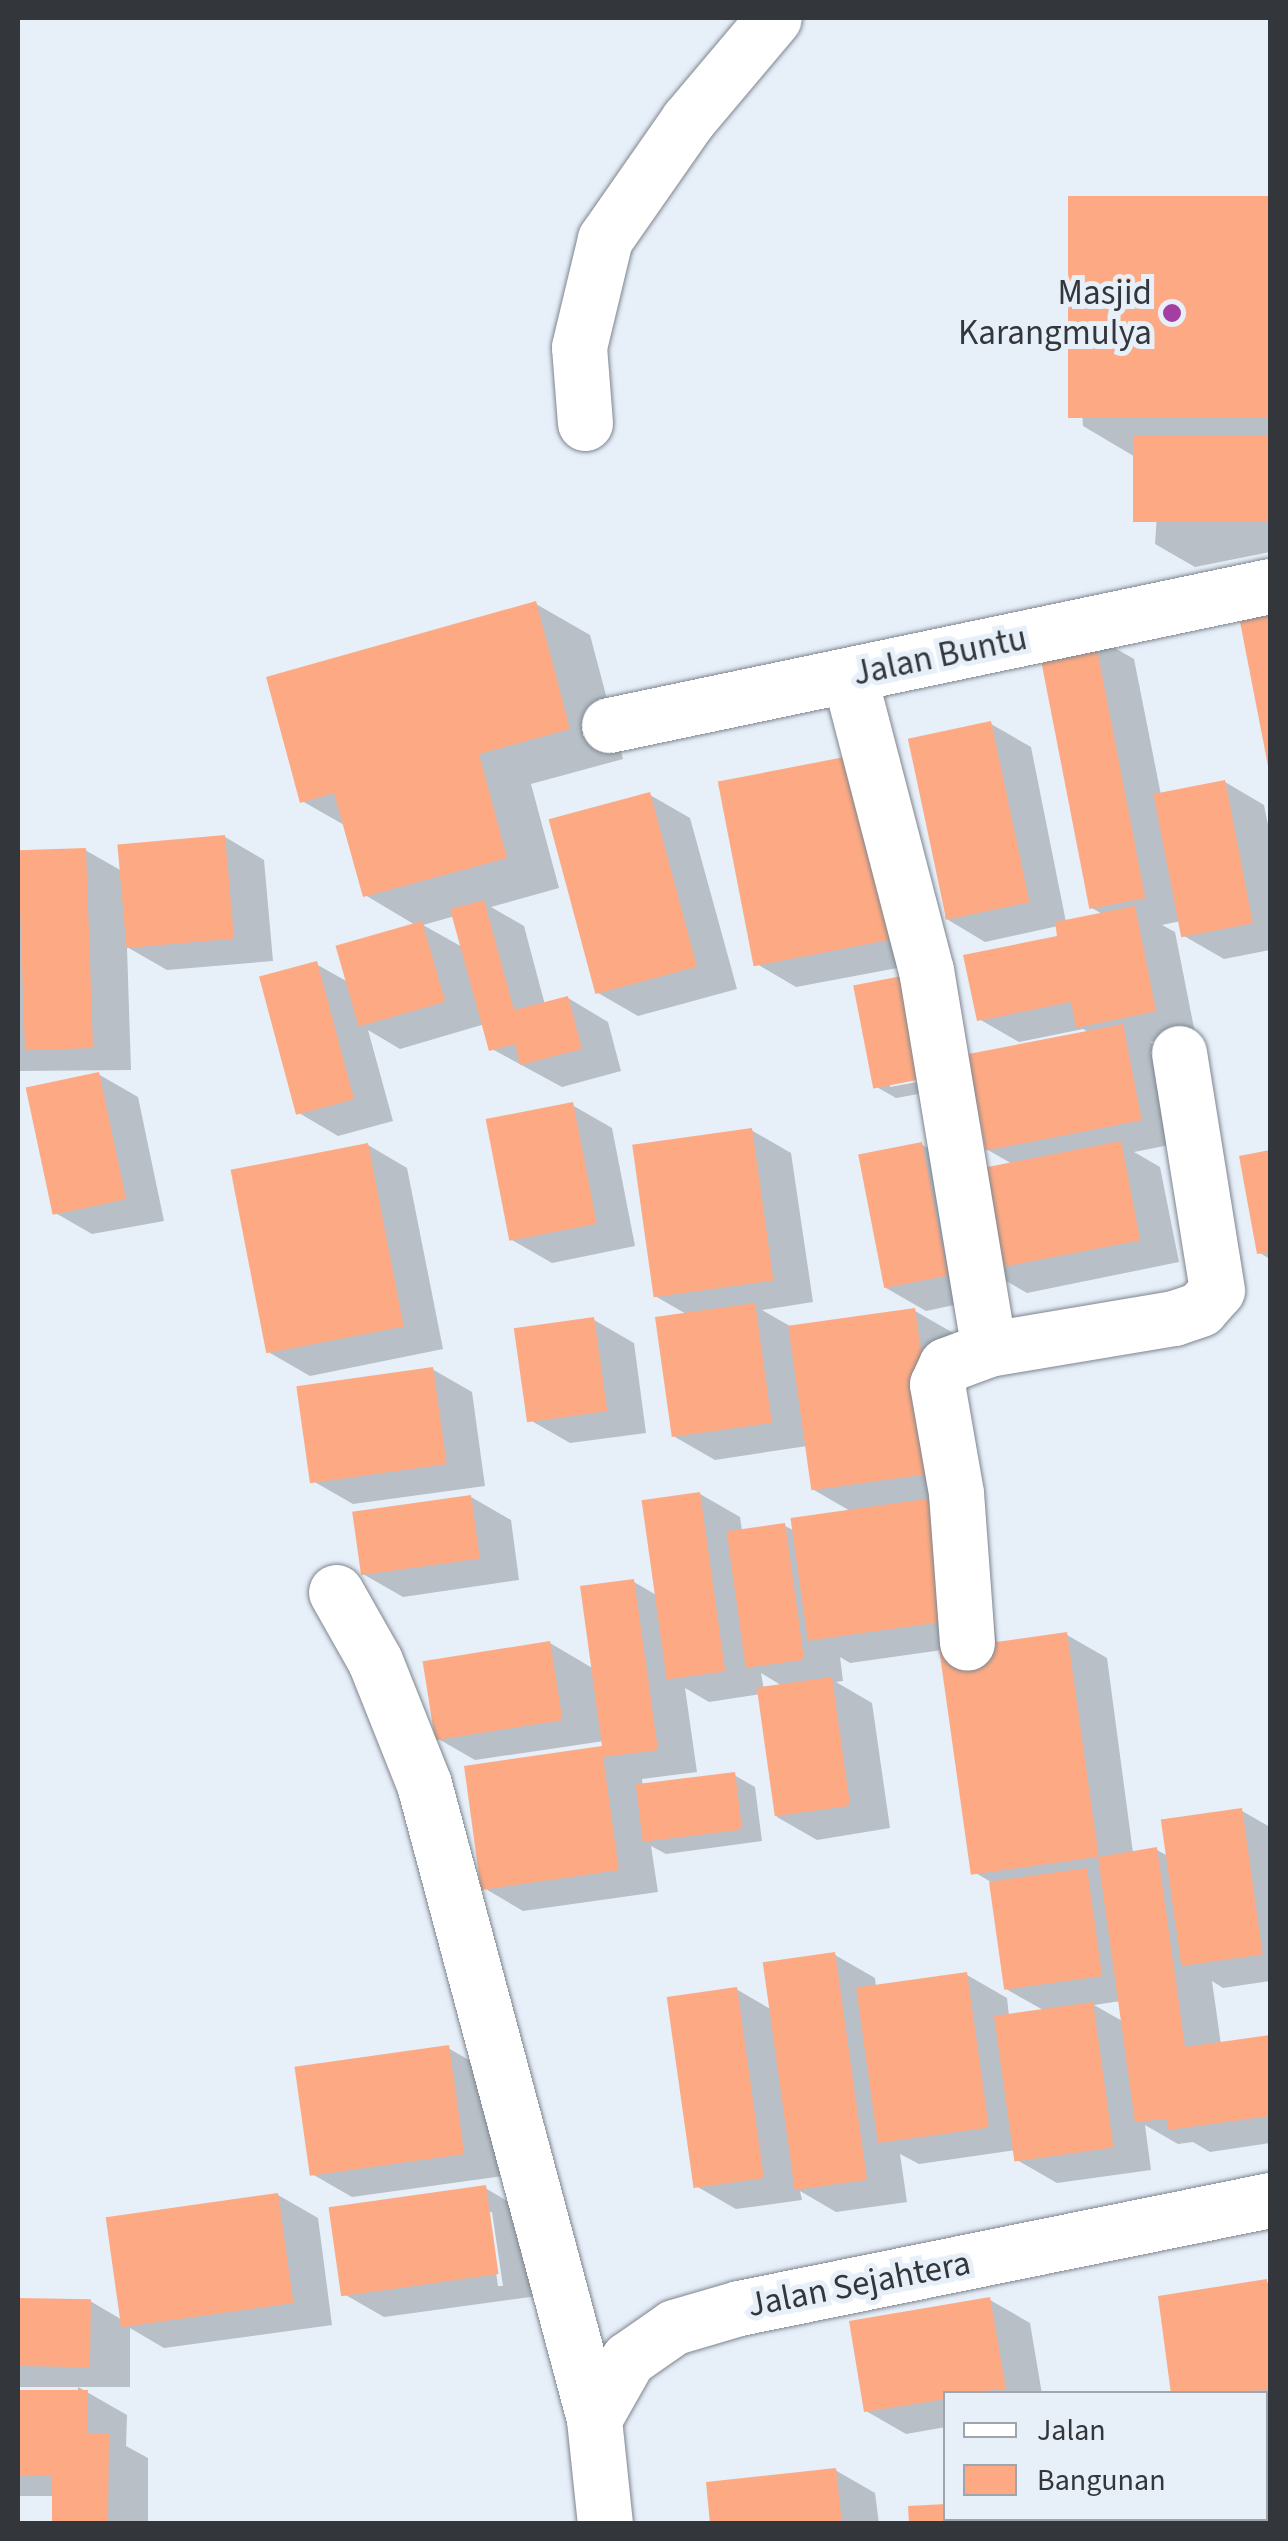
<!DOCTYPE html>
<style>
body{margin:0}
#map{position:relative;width:1288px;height:2541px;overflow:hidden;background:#e7eff9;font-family:"Source Sans 3",sans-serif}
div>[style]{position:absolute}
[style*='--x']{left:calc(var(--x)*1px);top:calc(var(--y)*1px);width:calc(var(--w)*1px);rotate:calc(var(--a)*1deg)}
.shadow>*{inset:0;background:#0003}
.building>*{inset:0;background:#fdaa84;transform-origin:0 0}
.roads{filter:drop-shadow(0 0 2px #7e858e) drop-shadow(0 0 2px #7e858e)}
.minor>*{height:55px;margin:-27.5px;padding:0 27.5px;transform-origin:27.5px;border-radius:27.5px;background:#fff}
.dots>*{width:28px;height:28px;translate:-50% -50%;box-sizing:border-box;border:5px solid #e7eff9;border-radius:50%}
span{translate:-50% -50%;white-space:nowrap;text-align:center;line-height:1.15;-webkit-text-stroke:10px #e7eff9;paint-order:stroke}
.poi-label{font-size:35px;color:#33363a}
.right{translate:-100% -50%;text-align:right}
.street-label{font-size:35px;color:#33363a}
.frame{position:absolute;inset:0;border:20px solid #33363a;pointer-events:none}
.legend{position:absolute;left:943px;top:2391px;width:325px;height:130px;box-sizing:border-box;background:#e7eff9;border:2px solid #9fa5ad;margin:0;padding:12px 18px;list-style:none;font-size:30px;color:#33363a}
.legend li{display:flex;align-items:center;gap:20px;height:50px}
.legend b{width:50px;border:2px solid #9fa5ad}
</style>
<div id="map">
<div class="shadow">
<div style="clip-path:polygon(1270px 199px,1270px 552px,1195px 567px,1155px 544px,1161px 456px,1137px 458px,1083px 426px,1071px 210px)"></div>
<div style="clip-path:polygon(1270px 592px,1270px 767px,1238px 598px)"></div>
<div style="clip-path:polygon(evenodd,536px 604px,590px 635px,623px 759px,531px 784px,559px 888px,491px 907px,524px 926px,545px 1005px,568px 998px,608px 1022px,621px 1071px,562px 1087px,492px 1049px,485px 1024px,400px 1049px,368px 1030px,393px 1121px,338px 1136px,299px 1113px,316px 964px,348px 982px,417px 926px,365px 895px,346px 826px,302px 801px,536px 604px,455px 916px,464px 948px,423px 925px,455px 916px)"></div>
<div style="clip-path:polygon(1094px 636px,1134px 659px,1161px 795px,1225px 782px,1264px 805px,1270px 835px,1270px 950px,1224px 959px,1184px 936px,1181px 921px,1162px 925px,1175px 932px,1195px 1033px,1150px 1042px,1162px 1050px,1180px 1143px,1134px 1152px,1160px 1167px,1179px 1262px,1027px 1293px,987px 1270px,1014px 1165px,988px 1150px,1090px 1033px,1083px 1029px,1019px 1042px,979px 1019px,1060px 938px,1058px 926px,985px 942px,945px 918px,991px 724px,1031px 747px,1066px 922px,1104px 915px,1092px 908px)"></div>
<div style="clip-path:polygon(864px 756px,940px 960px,796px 987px,757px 964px)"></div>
<div style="clip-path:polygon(650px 795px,690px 818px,737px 989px,638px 1016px,598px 993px)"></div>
<div style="clip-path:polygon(225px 837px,264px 860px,273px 961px,167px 970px,127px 947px,131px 1070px,18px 1071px,18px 852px,85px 850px,122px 871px)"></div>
<div style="clip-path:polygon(evenodd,937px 988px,957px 1087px,896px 1098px,875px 1086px,937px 988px,950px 1076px,890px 1087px,890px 1082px,950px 1076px)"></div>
<div style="clip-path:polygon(98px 1074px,138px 1097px,164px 1221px,92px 1234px,52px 1211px)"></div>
<div style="clip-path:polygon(572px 1105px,612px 1128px,635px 1246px,552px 1263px,512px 1240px)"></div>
<div style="clip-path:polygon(evenodd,751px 1130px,791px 1153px,813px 1302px,762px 1310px,795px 1329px,915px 1311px,955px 1334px,997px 1645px,1067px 1635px,1107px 1658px,1133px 1853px,1157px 1850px,1168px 1856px,1242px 1811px,1270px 1827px,1270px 1981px,1223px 1988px,1212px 1981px,1221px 2045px,1270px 2037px,1270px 2143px,1210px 2152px,1193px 2142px,1178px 2144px,1145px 2125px,1151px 2170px,1057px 2183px,1017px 2160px,1016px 2150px,919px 2164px,900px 2154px,907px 2202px,836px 2212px,800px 2191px,802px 2200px,736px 2209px,696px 2186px,736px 1989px,772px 2010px,835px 1955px,875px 1978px,876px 1988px,967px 1975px,1007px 1998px,1009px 2016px,1045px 2011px,1006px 1989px,991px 1882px,974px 1872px,942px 1650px,850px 1663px,840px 1657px,843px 1681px,836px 1682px,872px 1703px,890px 1828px,817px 1840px,777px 1817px,761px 1694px,709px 1702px,685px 1688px,697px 1772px,642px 1779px,643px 1788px,734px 1775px,755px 1787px,762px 1841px,666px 1854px,651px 1846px,658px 1892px,523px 1911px,484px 1888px,605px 1749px,604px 1741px,475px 1760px,435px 1737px,550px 1643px,594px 1669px,634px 1582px,658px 1596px,700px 1494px,740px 1517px,742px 1531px,785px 1526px,795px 1531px,852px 1512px,814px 1490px,807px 1446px,715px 1460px,675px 1437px,688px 1315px,655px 1296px,751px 1130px,761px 1673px,784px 1687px,764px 1690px,761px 1673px,751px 1130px,1121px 2001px,1124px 2022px,1094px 2005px,1121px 2001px)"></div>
<div style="clip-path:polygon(921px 1144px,961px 1167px,987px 1298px,926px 1311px,886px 1288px)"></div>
<div style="clip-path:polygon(368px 1145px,407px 1168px,443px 1349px,310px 1376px,270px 1353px)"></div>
<div style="clip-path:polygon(1270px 1152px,1270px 1259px,1260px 1253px,1242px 1158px)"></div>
<div style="clip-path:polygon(594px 1320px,634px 1343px,646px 1433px,570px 1443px,530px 1420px)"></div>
<div style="clip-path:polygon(432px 1369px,472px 1392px,485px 1486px,353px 1504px,313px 1481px)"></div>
<div style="clip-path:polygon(471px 1497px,511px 1520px,519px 1580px,403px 1597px,363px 1574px)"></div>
<div style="clip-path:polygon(448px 2048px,488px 2071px,503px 2176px,352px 2197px,312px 2174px)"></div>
<div style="clip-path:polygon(evenodd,485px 2188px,525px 2211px,538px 2296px,384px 2317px,344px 2294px,485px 2188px,487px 2212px,492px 2212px,503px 2286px,498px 2286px,487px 2212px)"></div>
<div style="clip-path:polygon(278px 2195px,318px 2218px,332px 2325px,164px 2348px,130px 2328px,130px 2387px,78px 2387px,127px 2415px,126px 2446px,148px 2458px,148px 2524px,57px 2524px,54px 2496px,18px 2496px,18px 2393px,78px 2392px,78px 2387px,18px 2387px,18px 2301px,90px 2301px,124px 2321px)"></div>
<div style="clip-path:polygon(1267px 2282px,1270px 2284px,1270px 2418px,1266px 2418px,1266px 2394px,1173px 2394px)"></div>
<div style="clip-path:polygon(990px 2300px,1030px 2323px,1042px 2394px,946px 2394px,946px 2427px,906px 2434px,866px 2411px)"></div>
<div style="clip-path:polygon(1270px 2458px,1270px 2524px,1080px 2524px,1266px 2518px,1266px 2459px)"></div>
<div style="clip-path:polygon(835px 2470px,875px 2493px,879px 2524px,713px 2524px)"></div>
<div style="clip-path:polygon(946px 2518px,1047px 2518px,1056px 2524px,912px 2524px)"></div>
</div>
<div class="building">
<div style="left:1270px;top:196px;width:222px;height:202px;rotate:90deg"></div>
<div style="left:1270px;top:435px;width:87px;height:137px;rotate:90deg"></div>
<div style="clip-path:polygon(1270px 589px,1270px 771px,1269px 771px,1235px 596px)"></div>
<div style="clip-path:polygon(536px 601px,570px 729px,479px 754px,507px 858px,363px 897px,334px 793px,300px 803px,266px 677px)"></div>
<div style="left:1094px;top:634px;width:269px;height:57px;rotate:79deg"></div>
<div style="left:991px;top:721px;width:185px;height:85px;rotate:78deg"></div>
<div style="left:865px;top:753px;width:188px;height:150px;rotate:79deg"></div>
<div style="left:1225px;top:780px;width:146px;height:73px;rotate:79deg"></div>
<div style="left:650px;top:792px;width:181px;height:105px;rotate:75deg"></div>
<div style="left:225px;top:835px;width:104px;height:108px;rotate:85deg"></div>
<div style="left:86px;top:848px;width:200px;height:68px;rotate:88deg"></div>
<div style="clip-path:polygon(484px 900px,514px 1010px,568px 996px,582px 1049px,520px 1065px,515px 1044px,489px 1051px,450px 909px)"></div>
<div style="clip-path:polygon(1135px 906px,1156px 1011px,1076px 1028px,1071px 1002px,977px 1021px,963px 955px,1057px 936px,1055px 922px)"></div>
<div style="left:422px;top:921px;width:84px;height:90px;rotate:74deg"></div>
<div style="left:317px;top:961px;width:143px;height:60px;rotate:75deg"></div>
<div style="left:917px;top:973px;width:105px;height:65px;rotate:79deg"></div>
<div style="left:1123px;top:1024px;width:98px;height:159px;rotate:79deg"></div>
<div style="left:99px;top:1072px;width:130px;height:75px;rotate:78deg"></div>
<div style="left:573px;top:1102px;width:124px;height:89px;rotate:79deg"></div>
<div style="left:752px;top:1128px;width:154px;height:121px;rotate:82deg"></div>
<div style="left:1121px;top:1141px;width:101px;height:158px;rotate:79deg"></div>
<div style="left:922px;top:1142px;width:136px;height:65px;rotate:79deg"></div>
<div style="left:368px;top:1143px;width:187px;height:140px;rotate:79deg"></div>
<div style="clip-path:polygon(1270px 1150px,1270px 1252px,1257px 1254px,1239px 1156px)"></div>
<div style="left:755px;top:1303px;width:121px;height:101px;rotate:82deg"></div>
<div style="left:915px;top:1308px;width:166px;height:128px;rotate:82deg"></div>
<div style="left:594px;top:1317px;width:95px;height:81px;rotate:82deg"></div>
<div style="left:433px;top:1367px;width:98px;height:138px;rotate:82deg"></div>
<div style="left:700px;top:1492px;width:181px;height:59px;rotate:82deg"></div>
<div style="left:471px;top:1495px;width:64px;height:120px;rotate:82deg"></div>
<div style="left:940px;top:1497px;width:124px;height:151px;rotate:82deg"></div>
<div style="left:785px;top:1523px;width:138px;height:59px;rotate:82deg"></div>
<div style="clip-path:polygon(634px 1579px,658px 1750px,603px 1757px,619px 1870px,481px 1890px,464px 1766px,602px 1746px,580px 1586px)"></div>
<div style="left:1067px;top:1632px;width:227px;height:129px;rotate:82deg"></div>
<div style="left:550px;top:1641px;width:80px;height:129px;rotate:81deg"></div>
<div style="left:832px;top:1677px;width:130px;height:76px;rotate:82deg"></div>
<div style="left:735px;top:1772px;width:58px;height:100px;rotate:83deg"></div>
<div style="left:1242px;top:1808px;width:148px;height:82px;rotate:82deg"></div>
<div style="clip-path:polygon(1157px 1847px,1185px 2047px,1270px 2035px,1270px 2116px,1168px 2130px,1167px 2119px,1135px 2122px,1098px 1857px)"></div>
<div style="left:1087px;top:1868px;width:109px;height:99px;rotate:82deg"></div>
<div style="left:835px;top:1952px;width:230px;height:73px;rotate:82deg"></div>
<div style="left:967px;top:1972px;width:157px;height:112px;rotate:82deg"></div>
<div style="left:737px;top:1987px;width:193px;height:71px;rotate:82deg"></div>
<div style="left:1093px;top:2002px;width:147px;height:100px;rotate:82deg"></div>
<div style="left:449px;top:2045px;width:110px;height:156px;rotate:82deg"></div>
<div style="left:486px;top:2185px;width:90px;height:159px;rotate:82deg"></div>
<div style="left:278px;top:2193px;width:111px;height:174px;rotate:82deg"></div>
<div style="clip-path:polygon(1267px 2279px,1270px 2390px,1171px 2394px,1158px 2296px)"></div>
<div style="clip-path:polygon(990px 2297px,1006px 2389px,946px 2394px,946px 2399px,864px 2412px,849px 2321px)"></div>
<div style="left:18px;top:2298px;width:73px;height:68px;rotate:1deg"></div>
<div style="clip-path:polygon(18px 2390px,88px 2390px,87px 2433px,109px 2433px,108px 2524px,52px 2523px,52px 2475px,18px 2475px)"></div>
<div style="clip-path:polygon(1266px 2456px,1270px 2456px,1270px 2524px,1077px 2524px,1077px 2518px,1266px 2518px)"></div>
<div style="clip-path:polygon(836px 2468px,842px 2524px,710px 2524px,706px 2482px)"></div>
<div style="clip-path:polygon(946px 2504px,946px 2518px,1021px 2518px,1021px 2524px,909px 2524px,908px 2506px)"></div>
</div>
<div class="roads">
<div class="minor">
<div style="--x:585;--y:423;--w:76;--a:-94.5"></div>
<div style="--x:579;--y:347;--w:111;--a:-76.5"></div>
<div style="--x:605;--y:239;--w:145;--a:-55.1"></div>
<div style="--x:688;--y:120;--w:133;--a:-49.9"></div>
<div style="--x:849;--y:675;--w:305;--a:75.4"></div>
<div style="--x:926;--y:970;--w:384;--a:80.6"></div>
<div style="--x:989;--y:1349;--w:46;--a:159.6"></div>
<div style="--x:946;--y:1365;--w:21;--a:115"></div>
<div style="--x:937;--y:1384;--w:111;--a:80.1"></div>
<div style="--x:956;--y:1493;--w:150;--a:85.8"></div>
<div style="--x:609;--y:725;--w:675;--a:-11.88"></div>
<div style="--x:989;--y:1349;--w:188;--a:-9.5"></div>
<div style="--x:1174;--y:1318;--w:28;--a:-19"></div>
<div style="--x:1200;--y:1309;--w:25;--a:-48"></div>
<div style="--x:1217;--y:1290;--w:240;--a:-99.1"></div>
<div style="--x:336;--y:1592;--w:79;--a:60.5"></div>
<div style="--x:375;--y:1661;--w:132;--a:68.3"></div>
<div style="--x:424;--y:1784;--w:657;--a:75.01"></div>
<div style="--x:605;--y:2524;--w:106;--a:-96"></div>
<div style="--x:594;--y:2419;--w:69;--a:-60.5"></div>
<div style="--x:628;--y:2359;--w:56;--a:-34.8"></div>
<div style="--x:674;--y:2327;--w:68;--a:-16.3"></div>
<div style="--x:739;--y:2308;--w:542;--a:-11.5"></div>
</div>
</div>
<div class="dots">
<div style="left:1172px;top:313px;background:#a43ea2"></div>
</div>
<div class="poi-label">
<span class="right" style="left:1152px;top:313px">Masjid<br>Karangmulya</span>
</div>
<div class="street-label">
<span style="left:940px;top:656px;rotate:-12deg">Jalan Buntu</span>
<span style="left:859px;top:2284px;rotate:-11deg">Jalan Sejahtera</span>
</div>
<div class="frame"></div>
<ul class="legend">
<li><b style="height:12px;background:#fff"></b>Jalan</li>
<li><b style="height:28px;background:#fdaa84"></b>Bangunan</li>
</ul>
</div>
